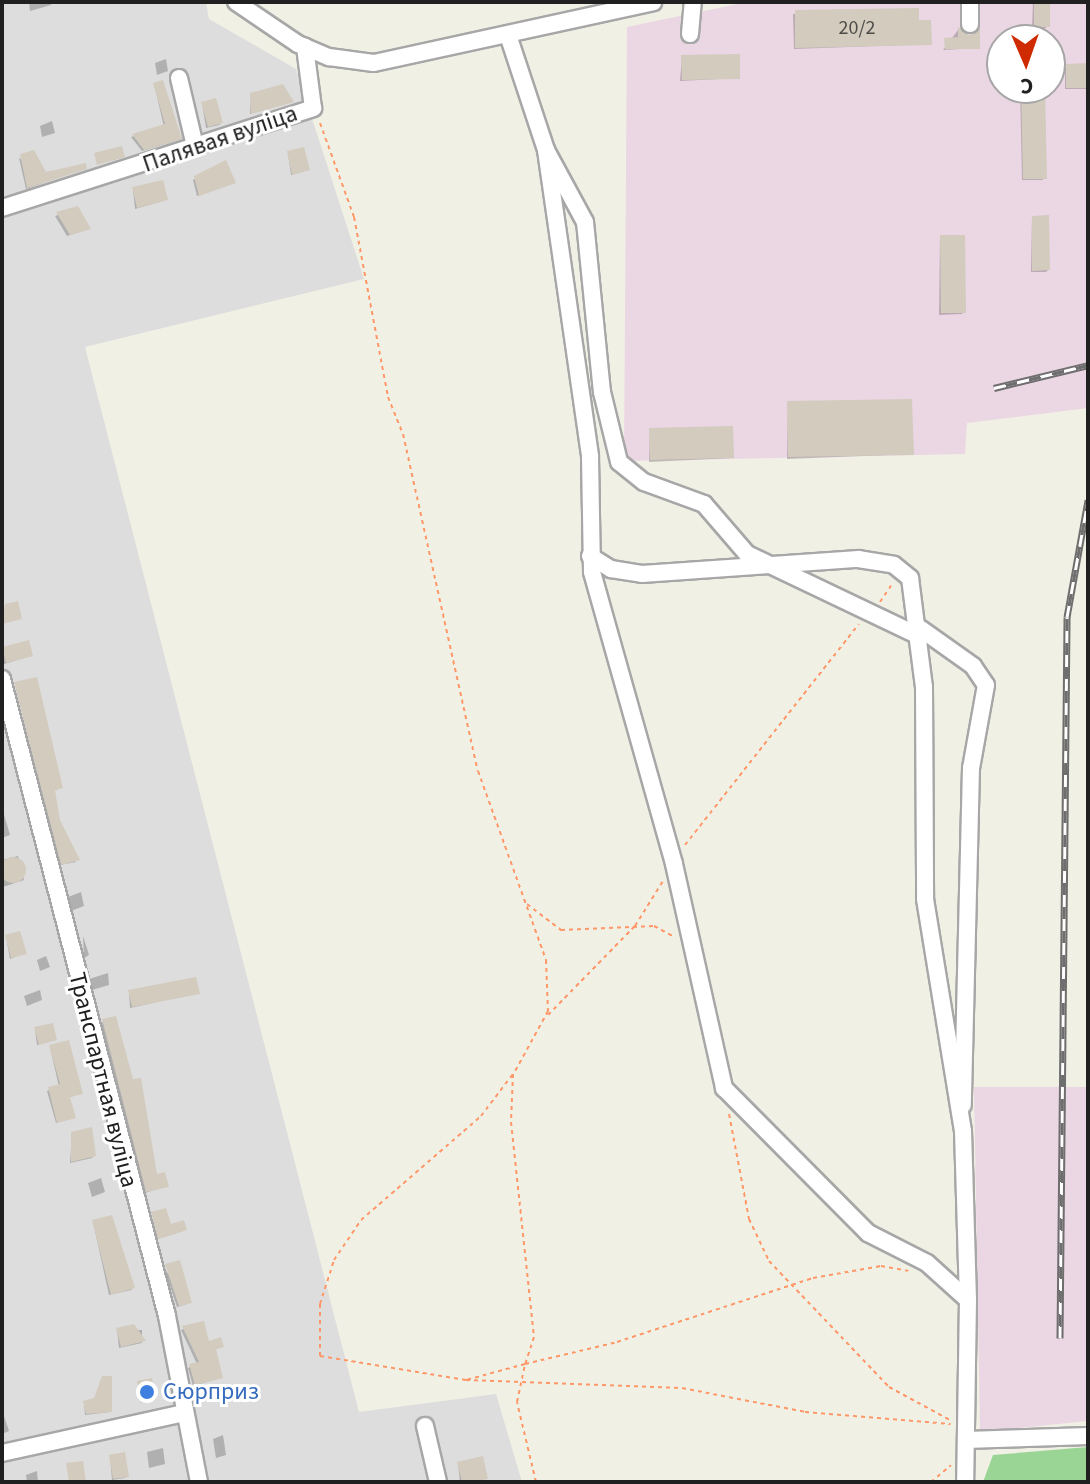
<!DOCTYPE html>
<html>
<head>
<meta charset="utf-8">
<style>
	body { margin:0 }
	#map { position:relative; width:1090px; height:1484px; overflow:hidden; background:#f1f0e5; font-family:"Source Sans 3",sans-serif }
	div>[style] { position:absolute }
	.residential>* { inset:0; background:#dedddd }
	.industrial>* { inset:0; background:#ebd6e3 }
	.forest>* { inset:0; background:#9bd596 }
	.shadow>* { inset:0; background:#0003 }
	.building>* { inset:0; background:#d2cbbe }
	.round { border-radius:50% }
	.path>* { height:2px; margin-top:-1px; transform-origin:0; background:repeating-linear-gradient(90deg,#ff9768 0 4px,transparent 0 8px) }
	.roads { filter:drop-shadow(2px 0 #a7a7a7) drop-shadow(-2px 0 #a7a7a7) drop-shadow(0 2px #a7a7a7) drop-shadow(0 -2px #a7a7a7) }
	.minor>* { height:16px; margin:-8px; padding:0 8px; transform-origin:8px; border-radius:8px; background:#fff }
	.rail>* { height:7px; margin-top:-3.5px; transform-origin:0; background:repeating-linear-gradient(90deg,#fff 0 12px,#6e6e6e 0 24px); box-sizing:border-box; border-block:2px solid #6e6e6e }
	.dots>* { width:22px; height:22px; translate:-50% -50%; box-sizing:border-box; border:4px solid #fff; border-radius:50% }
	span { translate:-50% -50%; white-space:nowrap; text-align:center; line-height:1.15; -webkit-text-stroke:6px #fff; paint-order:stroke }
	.number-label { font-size:20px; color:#4c4b48 }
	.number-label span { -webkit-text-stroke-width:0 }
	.street-label { font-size:24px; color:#202020 }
	.shop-label { font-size:24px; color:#366cbe }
	.left { translate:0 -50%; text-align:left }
	.frame { position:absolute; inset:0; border:4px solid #202020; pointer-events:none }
	.north { position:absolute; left:986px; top:24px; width:80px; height:80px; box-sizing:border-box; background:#fff; border:2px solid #a6a6a6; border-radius:50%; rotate:178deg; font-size:22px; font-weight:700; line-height:32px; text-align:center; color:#202020 }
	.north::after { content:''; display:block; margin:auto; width:28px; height:36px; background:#cf2a00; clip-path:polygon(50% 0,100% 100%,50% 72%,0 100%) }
</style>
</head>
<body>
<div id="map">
	<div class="residential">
		<i style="clip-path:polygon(2px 2px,206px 2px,209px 19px,296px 69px,364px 279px,85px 347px,359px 1412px,496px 1394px,522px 1482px,2px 1482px)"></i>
	</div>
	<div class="industrial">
		<i style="clip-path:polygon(evenodd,747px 2px,1088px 2px,1088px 408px,967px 423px,965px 454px,624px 461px,627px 27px,747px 2px,1002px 40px,1050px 40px,1050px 88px,1002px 88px,1002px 40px)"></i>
		<i style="clip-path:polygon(974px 1087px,1088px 1087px,1088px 1421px,980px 1432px)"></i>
	</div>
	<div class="forest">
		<i style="clip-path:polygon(1088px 1447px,1088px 1482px,983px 1482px,993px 1455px)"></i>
	</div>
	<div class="shadow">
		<i style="clip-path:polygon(29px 2px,51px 2px,51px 5px,30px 11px)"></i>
		<i style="clip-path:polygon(1033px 2px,1048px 2px,1046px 28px,1032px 28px)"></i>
		<i style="clip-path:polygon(793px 14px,917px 22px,930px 44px,794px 49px)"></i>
		<i style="clip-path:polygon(958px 30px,969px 37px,978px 48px,943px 50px)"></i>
		<i style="clip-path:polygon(682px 57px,738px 78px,680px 81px)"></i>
		<i style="clip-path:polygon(166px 59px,168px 71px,157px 75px,155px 63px)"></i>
		<i style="clip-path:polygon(1088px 65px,1088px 89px,1065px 89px,1065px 68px)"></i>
		<i style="clip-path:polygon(154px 84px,178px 140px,142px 151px,131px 137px,164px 127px)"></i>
		<i style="clip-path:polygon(1020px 88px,1043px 88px,1043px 180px,1022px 180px)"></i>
		<i style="clip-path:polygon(251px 95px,292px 102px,250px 114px)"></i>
		<i style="clip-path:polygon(202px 103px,221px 123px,219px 125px,206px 128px)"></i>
		<i style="clip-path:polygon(52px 121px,55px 133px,42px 137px,40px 126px)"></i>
		<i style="clip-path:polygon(288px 153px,308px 170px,291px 175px)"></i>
		<i style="clip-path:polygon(19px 158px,45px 172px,85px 168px,26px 189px)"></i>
		<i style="clip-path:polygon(224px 162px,231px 184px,197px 196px,193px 180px)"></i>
		<i style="clip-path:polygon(133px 189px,166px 200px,135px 209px)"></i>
		<i style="clip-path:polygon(78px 208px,89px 229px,67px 236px,55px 216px)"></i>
		<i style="clip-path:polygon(1032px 218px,1048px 270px,1046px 272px,1031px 272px)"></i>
		<i style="clip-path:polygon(940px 237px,964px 312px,962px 314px,939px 315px)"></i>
		<i style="clip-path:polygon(788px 403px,912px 454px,787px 459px)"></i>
		<i style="clip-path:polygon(650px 430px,732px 458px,649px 462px)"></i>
		<i style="clip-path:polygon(3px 649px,31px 656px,4px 664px)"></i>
		<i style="clip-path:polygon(15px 684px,61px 788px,53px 791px,58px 821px,76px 862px,60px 865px)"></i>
		<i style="clip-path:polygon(3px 811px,10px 835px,2px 838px,2px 811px)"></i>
		<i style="clip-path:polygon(18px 856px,24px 880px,3px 887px,2px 860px)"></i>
		<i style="clip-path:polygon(81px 892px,84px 906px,71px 911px,68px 897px)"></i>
		<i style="clip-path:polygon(83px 936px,89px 955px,84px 958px,83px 937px)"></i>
		<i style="clip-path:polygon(6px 937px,24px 953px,10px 959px)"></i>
		<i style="clip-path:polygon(46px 956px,50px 967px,40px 971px,37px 960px)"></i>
		<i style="clip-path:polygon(108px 973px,109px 985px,92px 990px,89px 979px)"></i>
		<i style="clip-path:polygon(40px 990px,42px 1000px,27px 1006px,24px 996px)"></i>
		<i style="clip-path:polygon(129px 992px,197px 993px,130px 1008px)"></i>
		<i style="clip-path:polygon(115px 1018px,156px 1177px,166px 1186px,145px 1193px,101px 1023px)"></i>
		<i style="clip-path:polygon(35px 1029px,55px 1040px,37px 1045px)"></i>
		<i style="clip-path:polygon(50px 1047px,81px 1093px,68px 1098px,73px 1117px,56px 1123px,47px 1091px,59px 1087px)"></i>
		<i style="clip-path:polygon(72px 1134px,94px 1156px,92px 1158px,70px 1163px)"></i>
		<i style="clip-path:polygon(101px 1178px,105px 1192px,92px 1197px,88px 1183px)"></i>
		<i style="clip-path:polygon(153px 1214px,170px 1226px,183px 1231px,157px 1239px)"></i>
		<i style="clip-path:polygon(93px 1222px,133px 1288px,131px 1290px,109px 1295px)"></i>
		<i style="clip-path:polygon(164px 1268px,189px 1302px,187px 1304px,177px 1307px)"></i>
		<i style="clip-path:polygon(203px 1323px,208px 1343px,221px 1347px,214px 1350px,221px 1378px,193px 1386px,188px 1368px,197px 1364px,181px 1330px)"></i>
		<i style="clip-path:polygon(142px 1330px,142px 1343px,119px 1348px,117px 1330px)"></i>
		<i style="clip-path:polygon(84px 1402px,110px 1412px,85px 1415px)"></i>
		<i style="clip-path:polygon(2px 1410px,9px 1431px,2px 1434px)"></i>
		<i style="clip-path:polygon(223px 1435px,226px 1455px,216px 1458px,213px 1439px)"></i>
		<i style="clip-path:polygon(163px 1448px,165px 1464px,149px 1468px,147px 1452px)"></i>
		<i style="clip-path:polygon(110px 1457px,127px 1476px,125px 1478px,112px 1480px)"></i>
		<i style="clip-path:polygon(458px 1464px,486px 1479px,460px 1482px)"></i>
		<i style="clip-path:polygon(37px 1471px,38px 1482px,27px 1482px,26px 1475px)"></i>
	</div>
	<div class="building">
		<i style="clip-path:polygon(1034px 2px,1050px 2px,1050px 27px,1034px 27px)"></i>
		<i style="clip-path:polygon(919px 8px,919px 20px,931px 20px,932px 45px,795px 48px,795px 10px)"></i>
		<i style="clip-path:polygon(958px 27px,969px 35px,980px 29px,980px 49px,945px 49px,944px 38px,958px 37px)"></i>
		<i style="clip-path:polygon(740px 54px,740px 79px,682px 80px,681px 55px)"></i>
		<i style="clip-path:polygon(1088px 63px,1088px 88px,1066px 88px,1066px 64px)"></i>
		<i style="clip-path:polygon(163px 80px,182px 139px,144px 150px,132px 134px,165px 124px,153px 83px)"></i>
		<i style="clip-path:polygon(283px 84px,294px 102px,251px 114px,250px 93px)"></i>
		<i style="clip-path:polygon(1021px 88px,1045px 88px,1047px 179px,1023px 179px)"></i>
		<i style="clip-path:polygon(216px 98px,223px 123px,208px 127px,201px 102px)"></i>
		<i style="clip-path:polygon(122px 146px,125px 157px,97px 165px,94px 153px)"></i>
		<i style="clip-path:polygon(304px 147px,310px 170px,292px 175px,287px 151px)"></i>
		<i style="clip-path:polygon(34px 150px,46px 172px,86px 163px,87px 169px,27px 188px,20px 154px)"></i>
		<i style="clip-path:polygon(226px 160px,236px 183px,199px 196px,194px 176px)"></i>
		<i style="clip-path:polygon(163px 180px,168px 200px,137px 208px,132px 187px)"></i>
		<i style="clip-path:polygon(78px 206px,91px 229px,70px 235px,56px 212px)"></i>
		<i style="clip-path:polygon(1049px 215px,1050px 270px,1032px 271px,1032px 216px)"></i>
		<i style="clip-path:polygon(940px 235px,965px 235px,966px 313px,941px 313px)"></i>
		<i style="clip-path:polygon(912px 399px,914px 455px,788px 457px,787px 401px)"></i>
		<i style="clip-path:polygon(733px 426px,734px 458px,650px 460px,649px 428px)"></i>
		<i style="clip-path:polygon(18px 601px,22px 619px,2px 624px,5px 604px)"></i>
		<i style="clip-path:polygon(29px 640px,33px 656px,6px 663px,2px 647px)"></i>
		<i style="clip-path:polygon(37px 677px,63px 788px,55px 790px,60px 820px,80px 860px,61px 865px,14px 682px)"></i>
		<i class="round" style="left:0;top:857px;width:26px;height:26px"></i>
		<i style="clip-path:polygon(20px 931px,27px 954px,11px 958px,5px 935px)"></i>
		<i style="clip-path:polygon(196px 977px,200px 994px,132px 1007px,128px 990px)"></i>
		<i style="clip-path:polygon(116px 1016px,133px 1079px,141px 1078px,157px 1174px,165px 1172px,169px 1187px,146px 1192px,102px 1019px)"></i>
		<i style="clip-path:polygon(53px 1023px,57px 1040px,39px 1045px,34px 1027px)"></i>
		<i style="clip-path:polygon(69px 1040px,83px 1094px,70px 1097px,76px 1118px,57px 1123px,48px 1087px,60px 1084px,49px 1045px)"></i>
		<i style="clip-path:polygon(92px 1127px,96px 1156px,71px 1162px,71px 1132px)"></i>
		<i style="clip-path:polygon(166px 1208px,171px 1224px,184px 1220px,187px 1230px,158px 1239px,151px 1212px)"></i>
		<i style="clip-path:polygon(112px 1215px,135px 1288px,111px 1295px,92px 1220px)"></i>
		<i style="clip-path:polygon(180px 1260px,192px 1303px,179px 1306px,165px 1264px)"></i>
		<i style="clip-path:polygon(204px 1321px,209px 1341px,221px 1337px,224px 1347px,216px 1349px,223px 1378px,195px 1385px,189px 1364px,199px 1362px,182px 1326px)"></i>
		<i style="clip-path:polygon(134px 1324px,146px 1341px,121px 1347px,116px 1328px)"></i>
		<i style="clip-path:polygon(102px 1376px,112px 1376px,112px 1412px,86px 1414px,83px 1401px,94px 1398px)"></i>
		<i style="clip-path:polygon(152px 1378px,156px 1400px,141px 1403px,137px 1381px)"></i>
		<i style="clip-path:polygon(125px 1452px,129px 1477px,113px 1479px,109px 1455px)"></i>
		<i style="clip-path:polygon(483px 1456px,488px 1479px,462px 1482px,457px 1462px)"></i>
		<i style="clip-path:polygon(83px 1461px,86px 1482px,69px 1482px,66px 1463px)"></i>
	</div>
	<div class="path">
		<i style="left:320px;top:123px;width:100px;rotate:70.1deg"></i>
		<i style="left:354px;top:217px;width:183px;rotate:79.3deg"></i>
		<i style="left:388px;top:397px;width:40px;rotate:68deg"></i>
		<i style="left:403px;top:434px;width:345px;rotate:77.5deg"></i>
		<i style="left:478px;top:771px;width:201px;rotate:70.2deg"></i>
		<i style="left:546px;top:960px;width:51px;rotate:87.8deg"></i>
		<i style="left:548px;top:1011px;width:71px;rotate:118.7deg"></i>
		<i style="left:880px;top:602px;width:22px;rotate:-56deg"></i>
		<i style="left:685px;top:845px;width:281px;rotate:-51.8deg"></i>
		<i style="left:527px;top:904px;width:43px;rotate:37.4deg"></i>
		<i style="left:561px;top:930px;width:93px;rotate:-2.5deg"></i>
		<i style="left:654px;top:926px;width:24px;rotate:28deg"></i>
		<i style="left:548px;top:1015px;width:124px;rotate:-45.7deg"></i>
		<i style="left:635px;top:926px;width:53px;rotate:-58.1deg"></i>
		<i style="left:729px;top:1114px;width:107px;rotate:79.2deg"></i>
		<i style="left:749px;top:1219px;width:47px;rotate:64.5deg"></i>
		<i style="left:769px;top:1261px;width:174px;rotate:46.4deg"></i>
		<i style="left:889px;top:1387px;width:69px;rotate:28.4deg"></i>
		<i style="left:466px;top:1380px;width:148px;rotate:-170.7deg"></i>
		<i style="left:320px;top:1356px;width:52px;rotate:-90deg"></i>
		<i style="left:320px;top:1304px;width:46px;rotate:-72.3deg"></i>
		<i style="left:334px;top:1260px;width:48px;rotate:-56deg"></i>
		<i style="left:361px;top:1220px;width:159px;rotate:-40.9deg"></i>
		<i style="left:481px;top:1116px;width:53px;rotate:-52.7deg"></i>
		<i style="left:513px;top:1074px;width:48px;rotate:92.4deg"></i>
		<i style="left:511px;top:1122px;width:216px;rotate:83.9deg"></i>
		<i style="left:534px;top:1337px;width:28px;rotate:108deg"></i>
		<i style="left:525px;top:1364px;width:61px;rotate:164.8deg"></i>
		<i style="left:466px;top:1380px;width:216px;rotate:2.1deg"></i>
		<i style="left:682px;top:1388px;width:125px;rotate:11deg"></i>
		<i style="left:805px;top:1412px;width:146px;rotate:4.7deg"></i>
		<i style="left:536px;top:1482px;width:82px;rotate:-103.4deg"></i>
		<i style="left:517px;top:1402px;width:39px;rotate:-78deg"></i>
		<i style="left:525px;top:1364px;width:95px;rotate:-13.4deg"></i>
		<i style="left:617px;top:1342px;width:206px;rotate:-18.1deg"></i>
		<i style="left:813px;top:1278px;width:69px;rotate:-10deg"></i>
		<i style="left:881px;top:1266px;width:28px;rotate:10deg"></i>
		<i style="left:931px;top:1482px;width:26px;rotate:-40deg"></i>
	</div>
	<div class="roads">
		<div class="minor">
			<i style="left:236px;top:2px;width:75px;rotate:34.1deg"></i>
			<i style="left:298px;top:44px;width:34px;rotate:23deg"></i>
			<i style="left:329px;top:57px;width:45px;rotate:7.6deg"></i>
			<i style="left:374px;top:63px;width:286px;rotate:-12.3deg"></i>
			<i style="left:970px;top:2px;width:22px;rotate:90deg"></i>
			<i style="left:690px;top:34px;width:32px;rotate:-85deg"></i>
			<i style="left:509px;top:38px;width:118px;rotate:71.7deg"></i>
			<i style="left:546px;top:150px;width:82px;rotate:61.6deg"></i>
			<i style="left:585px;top:222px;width:171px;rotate:84.3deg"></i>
			<i style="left:602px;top:392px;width:72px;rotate:76.3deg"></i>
			<i style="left:619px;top:462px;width:32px;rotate:39deg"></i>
			<i style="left:644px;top:482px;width:64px;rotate:20.1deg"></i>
			<i style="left:704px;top:504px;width:66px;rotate:49.3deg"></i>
			<i style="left:747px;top:554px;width:193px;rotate:25.5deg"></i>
			<i style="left:179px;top:78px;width:70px;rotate:76.8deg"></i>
			<i style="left:546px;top:150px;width:310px;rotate:81.8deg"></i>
			<i style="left:590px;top:457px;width:115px;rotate:89deg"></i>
			<i style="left:592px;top:572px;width:303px;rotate:74.3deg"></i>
			<i style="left:674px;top:864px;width:230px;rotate:77.4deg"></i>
			<i style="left:724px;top:1088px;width:204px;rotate:45.2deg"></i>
			<i style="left:868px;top:1233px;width:66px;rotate:27deg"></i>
			<i style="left:927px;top:1263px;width:55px;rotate:42.1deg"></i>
			<i style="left:968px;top:1300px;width:182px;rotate:90.9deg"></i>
			<i style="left:2px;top:208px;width:327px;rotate:-17.8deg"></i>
			<i style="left:313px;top:108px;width:62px;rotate:-97.5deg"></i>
			<i style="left:590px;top:556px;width:25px;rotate:32deg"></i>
			<i style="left:611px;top:569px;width:31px;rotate:9deg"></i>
			<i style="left:642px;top:574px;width:217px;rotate:-4deg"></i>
			<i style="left:858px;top:559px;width:36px;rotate:9deg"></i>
			<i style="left:894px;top:565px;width:21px;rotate:39deg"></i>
			<i style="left:910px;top:578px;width:110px;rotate:82.7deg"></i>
			<i style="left:924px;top:687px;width:212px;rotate:89.7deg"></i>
			<i style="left:925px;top:899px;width:235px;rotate:80.7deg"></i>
			<i style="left:963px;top:1131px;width:169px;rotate:88.3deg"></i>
			<i style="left:921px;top:629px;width:64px;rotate:35.4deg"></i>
			<i style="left:973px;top:666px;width:23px;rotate:56deg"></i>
			<i style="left:986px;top:685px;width:84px;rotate:100.2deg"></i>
			<i style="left:971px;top:768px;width:337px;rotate:91.4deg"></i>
			<i style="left:2px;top:679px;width:658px;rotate:75.48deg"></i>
			<i style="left:167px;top:1316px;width:169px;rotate:79.1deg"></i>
			<i style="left:425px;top:1426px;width:57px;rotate:76.9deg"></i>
			<i style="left:966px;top:1440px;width:122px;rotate:-1.9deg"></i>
			<i style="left:2px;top:1453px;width:186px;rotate:-12.4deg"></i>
		</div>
	</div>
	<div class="rail">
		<i style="left:994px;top:388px;width:97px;rotate:-13.7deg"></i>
		<i style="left:1060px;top:1338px;width:721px;rotate:-89.44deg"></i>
		<i style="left:1067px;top:617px;width:119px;rotate:-79.8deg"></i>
	</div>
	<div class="dots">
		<i style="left:147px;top:1392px;background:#3f7fe0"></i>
	</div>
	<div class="number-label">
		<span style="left:857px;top:28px">20/2</span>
	</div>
	<div class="street-label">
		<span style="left:220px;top:139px;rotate:-19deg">Палявая вуліца</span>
		<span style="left:103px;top:1080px;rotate:76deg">Транспартная вуліца</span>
	</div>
	<div class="shop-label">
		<span class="left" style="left:163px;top:1392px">Сюрприз</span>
	</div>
	<div class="frame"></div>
	<div class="north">С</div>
</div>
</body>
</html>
